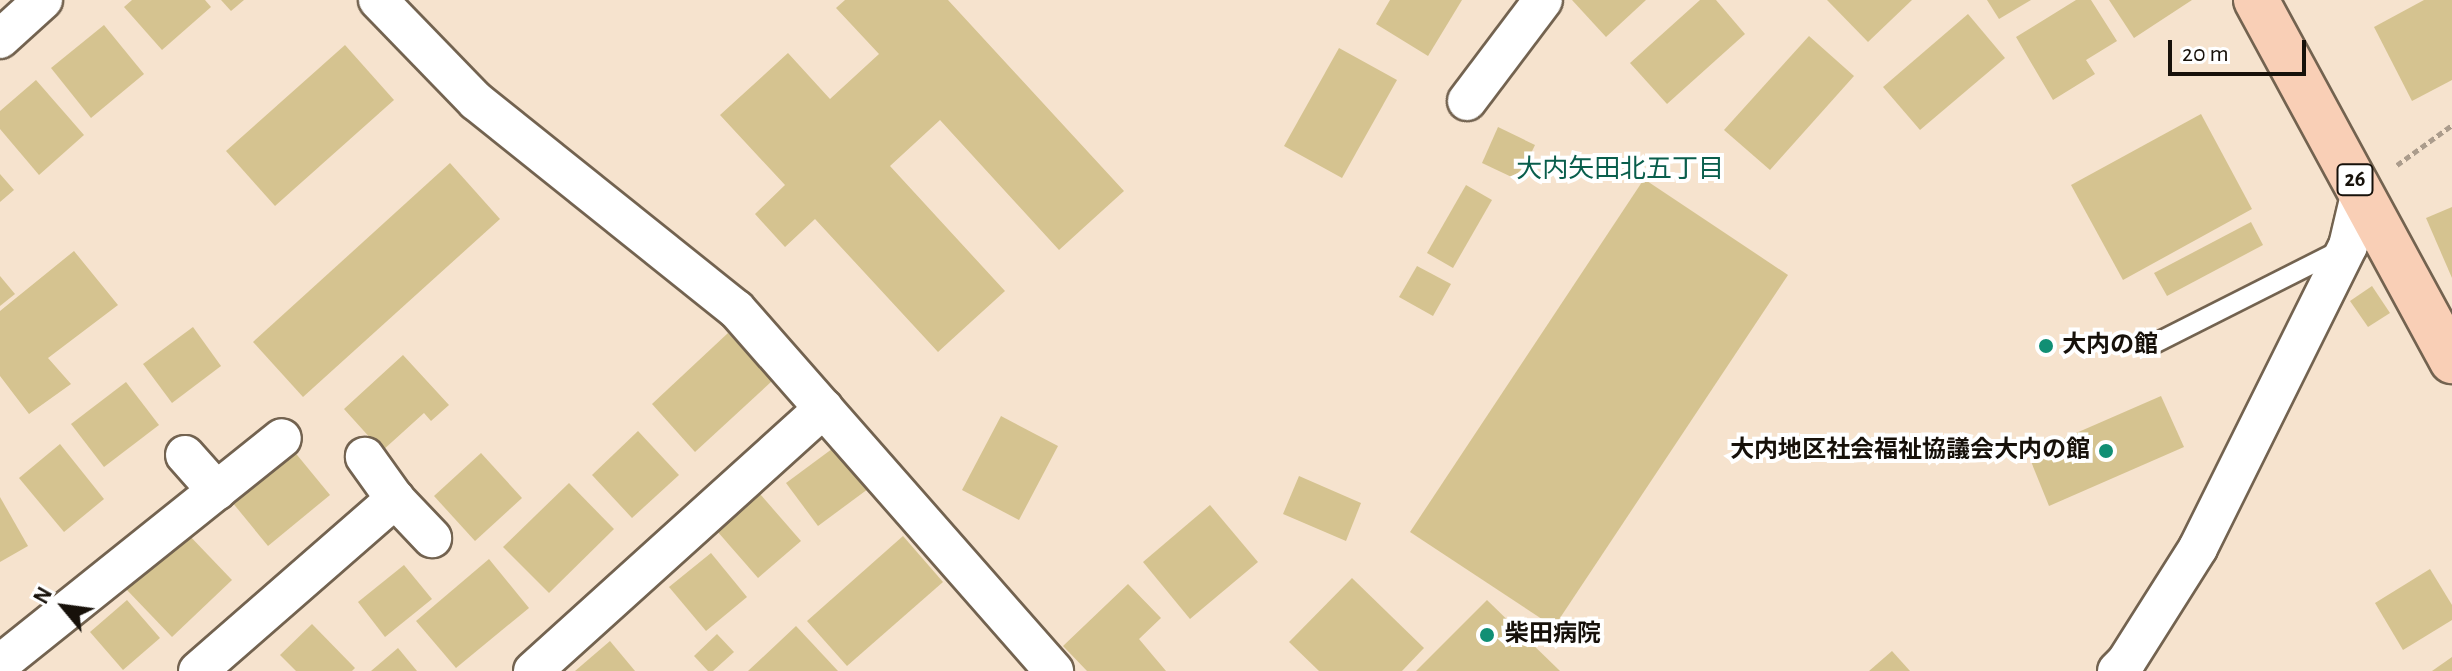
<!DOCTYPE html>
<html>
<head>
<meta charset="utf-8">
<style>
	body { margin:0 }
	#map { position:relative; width:2452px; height:671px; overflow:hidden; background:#f6e3ce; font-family:"Alegreya Sans","Noto Sans JP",sans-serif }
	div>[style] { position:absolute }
	.building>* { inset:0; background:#d5c390 }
	.path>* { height:5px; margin-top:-2.5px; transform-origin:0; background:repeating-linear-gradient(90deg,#ab9c8c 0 6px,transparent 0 10px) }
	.roads { filter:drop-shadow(2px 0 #736350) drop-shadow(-2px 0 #736350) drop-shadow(0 2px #736350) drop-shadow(0 -2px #736350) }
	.lane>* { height:18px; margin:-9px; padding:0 9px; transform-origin:9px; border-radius:9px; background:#fff }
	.street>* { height:38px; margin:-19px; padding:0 19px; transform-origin:19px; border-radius:19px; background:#fff }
	.primary>* { height:44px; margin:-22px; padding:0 22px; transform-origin:22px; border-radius:22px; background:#f9cfb6 }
	.dots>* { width:22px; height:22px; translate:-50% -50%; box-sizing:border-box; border:4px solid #fff; border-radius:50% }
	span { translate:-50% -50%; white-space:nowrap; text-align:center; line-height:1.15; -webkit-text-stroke:8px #fff; paint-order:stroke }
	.shield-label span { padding:2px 6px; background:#fff; border:2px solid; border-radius:6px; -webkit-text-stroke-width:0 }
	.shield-label { font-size:22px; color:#17110a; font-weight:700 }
	.poi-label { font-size:24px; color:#17110a; font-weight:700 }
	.left { translate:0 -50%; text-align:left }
	.right { translate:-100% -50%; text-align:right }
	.neighbourhood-label { font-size:26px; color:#095e4c }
	.north { position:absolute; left:24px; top:567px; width:80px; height:80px; -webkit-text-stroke:6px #fff; paint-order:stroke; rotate:299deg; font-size:22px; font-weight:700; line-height:32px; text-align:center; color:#17110a }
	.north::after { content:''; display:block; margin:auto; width:28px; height:36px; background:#17110a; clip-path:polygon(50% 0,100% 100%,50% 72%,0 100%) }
	.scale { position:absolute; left:2168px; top:40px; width:138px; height:36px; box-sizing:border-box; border:4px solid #17110a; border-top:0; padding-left:10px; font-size:24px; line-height:28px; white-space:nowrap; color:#17110a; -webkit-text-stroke:6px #fff; paint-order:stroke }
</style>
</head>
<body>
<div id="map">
	<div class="building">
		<i style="clip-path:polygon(132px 0,205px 0,211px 7px,162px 50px,124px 7px)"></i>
		<i style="clip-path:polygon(221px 0,244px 0,231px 11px)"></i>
		<i style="clip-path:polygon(845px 0,948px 0,1124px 191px,1059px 250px,940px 120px,890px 166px,1005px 291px,938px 352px,815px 219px,785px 247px,755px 214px,785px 185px,720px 115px,788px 53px,830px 99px,879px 54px,836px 8px)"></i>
		<i style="clip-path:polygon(1390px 0,1462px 0,1428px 56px,1376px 24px)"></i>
		<i style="clip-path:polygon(1572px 0,1646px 0,1606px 37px)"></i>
		<i style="clip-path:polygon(1700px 0,1716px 0,1745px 34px,1667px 104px,1630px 63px)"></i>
		<i style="clip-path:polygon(1827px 0,1912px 0,1868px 42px)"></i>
		<i style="clip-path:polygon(1987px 0,2031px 0,1999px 19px)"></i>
		<i style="clip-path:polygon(2076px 0,2091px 0,2117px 41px,2086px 60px,2095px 74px,2053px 100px,2016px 37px)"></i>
		<i style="clip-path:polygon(2109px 0,2192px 0,2134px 38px)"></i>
		<i style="clip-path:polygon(2424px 0,2452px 0,2452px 80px,2412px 101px,2374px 27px)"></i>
		<i style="clip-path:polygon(1968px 14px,2005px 58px,1920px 130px,1883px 87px)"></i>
		<i style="clip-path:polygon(104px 25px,144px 74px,91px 118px,51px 68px)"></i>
		<i style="clip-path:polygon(1809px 36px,1854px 76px,1770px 170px,1724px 130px)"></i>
		<i style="clip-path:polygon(345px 45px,394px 100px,275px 206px,226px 151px)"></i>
		<i style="clip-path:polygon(1339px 48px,1397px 80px,1342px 178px,1284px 146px)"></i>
		<i style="clip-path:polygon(36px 80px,84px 135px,39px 175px,0 129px,0 111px)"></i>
		<i style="clip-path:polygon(2201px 114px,2252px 209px,2123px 280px,2071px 185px)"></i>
		<i style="clip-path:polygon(1498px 127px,1535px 145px,1518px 180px,1482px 163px)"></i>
		<i style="clip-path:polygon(450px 163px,500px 219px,303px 397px,253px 342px)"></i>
		<i style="clip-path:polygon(0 174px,14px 190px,0 202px)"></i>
		<i style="clip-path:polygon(1644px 179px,1788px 275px,1554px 627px,1410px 532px)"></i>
		<i style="clip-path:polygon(1466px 185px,1492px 200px,1453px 268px,1427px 253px)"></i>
		<i style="clip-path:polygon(2452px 207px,2452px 278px,2426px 218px)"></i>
		<i style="clip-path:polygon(2251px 222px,2263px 245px,2167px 296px,2154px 273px)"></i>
		<i style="clip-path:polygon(74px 251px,118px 305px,48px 358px,71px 384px,29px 414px,0 376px,0 311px)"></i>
		<i style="clip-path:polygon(1417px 266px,1451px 284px,1433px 316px,1399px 297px)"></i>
		<i style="clip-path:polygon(0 276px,15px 294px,0 306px)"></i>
		<i style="clip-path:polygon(2372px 286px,2390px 313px,2368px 327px,2350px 301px)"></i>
		<i style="clip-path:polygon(193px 327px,221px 366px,172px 403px,143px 364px)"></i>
		<i style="clip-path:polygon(728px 333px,772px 381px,695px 452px,652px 404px)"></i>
		<i style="clip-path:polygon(403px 355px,449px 405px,431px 421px,424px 413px,382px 451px,344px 409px)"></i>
		<i style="clip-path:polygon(126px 382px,159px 425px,104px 467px,71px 424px)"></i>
		<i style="clip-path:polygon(2161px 396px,2184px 447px,2049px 506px,2028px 454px)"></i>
		<i style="clip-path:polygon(1001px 416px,1058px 446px,1019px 520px,962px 490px)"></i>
		<i style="clip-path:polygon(638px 431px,679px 475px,632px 518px,592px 475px)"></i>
		<i style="clip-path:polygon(60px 444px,104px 499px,64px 532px,19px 478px)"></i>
		<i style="clip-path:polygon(836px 446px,868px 489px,818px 526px,786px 483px)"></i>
		<i style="clip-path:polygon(293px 450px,330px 495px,268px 546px,232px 502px)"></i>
		<i style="clip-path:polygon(481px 453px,522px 498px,475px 541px,434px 496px)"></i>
		<i style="clip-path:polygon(1299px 476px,1361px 503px,1346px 541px,1283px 514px)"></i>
		<i style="clip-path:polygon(569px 483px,614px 529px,549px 593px,503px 547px)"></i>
		<i style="clip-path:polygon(760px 494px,801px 541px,758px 578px,717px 531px)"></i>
		<i style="clip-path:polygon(0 497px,28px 546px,0 562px)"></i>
		<i style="clip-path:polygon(1210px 505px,1258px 562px,1190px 619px,1143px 562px)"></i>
		<i style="clip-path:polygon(186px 532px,232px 580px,172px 637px,126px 589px)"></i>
		<i style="clip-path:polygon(903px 536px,943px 582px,847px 666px,807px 621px)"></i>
		<i style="clip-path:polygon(711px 553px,747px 597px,706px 631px,669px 587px)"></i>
		<i style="clip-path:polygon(489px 559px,529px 608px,456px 668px,416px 621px)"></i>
		<i style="clip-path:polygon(404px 565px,432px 599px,385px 637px,358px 602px)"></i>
		<i style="clip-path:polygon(2430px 569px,2452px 605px,2452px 620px,2403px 650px,2375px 603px)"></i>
		<i style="clip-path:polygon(1352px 578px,1424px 648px,1402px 671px,1319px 671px,1289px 642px)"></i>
		<i style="clip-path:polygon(1128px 584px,1161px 618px,1139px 639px,1166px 671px,1087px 671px,1063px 646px)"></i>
		<i style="clip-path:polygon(127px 600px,160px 638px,123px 670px,90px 632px)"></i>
		<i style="clip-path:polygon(1487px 600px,1560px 671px,1416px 671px)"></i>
		<i style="clip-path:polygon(312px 624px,355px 668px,352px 671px,296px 671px,280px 655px)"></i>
		<i style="clip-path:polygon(796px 626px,838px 671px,748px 671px)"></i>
		<i style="clip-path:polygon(717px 634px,734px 652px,713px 671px,708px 671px,694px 656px)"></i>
		<i style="clip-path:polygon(610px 641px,635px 671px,575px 671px)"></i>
		<i style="clip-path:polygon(398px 648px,417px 671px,371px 671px)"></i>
		<i style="clip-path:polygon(1892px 651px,1910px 671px,1869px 671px)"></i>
		<i style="clip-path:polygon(2452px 657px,2452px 671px,2432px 671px)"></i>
	</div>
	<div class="path">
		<i style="left:2397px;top:165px;width:68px;rotate:-36deg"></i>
	</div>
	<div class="roads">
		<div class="lane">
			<i style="left:2154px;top:344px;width:211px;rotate:-26.8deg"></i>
		</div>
		<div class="street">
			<i style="left:378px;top:0;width:141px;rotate:45.9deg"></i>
			<i style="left:476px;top:101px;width:333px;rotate:38.7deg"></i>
			<i style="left:736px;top:309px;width:482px;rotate:48.7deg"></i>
			<i style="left:0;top:39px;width:58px;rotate:-42.2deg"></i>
			<i style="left:1467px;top:101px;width:126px;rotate:-53deg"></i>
			<i style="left:185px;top:455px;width:48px;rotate:48.4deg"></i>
			<i style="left:395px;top:499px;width:54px;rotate:46.5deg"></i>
			<i style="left:0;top:664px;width:361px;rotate:-38.7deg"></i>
			<i style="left:198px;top:671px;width:262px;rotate:-41.1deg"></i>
			<i style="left:395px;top:499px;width:52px;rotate:-125.5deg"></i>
			<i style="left:533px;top:671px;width:392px;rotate:-42.1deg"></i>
			<i style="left:2117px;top:671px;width:13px;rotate:-45deg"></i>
			<i style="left:2126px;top:662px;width:135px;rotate:-57.7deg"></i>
			<i style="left:2198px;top:548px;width:337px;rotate:-63.6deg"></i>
			<i style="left:2348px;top:246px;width:57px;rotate:-76.7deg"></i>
		</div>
		<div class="primary">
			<i style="left:2256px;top:0;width:411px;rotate:61.5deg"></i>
		</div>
	</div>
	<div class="dots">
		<i style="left:2046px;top:346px;background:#118f74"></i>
		<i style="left:2106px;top:451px;background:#118f74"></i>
		<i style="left:1487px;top:635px;background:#118f74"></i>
	</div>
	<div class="shield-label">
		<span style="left:2355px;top:180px">26</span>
	</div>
	<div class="poi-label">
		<span class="left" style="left:2062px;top:346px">大内の館</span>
		<span class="right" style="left:2090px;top:451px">大内地区社会福祉協議会大内の館</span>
		<span class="left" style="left:1505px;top:635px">柴田病院</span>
	</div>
	<div class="neighbourhood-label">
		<span style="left:1620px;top:170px">大内矢田北五丁目</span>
	</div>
	<div class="north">N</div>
	<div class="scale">20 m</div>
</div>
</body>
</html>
